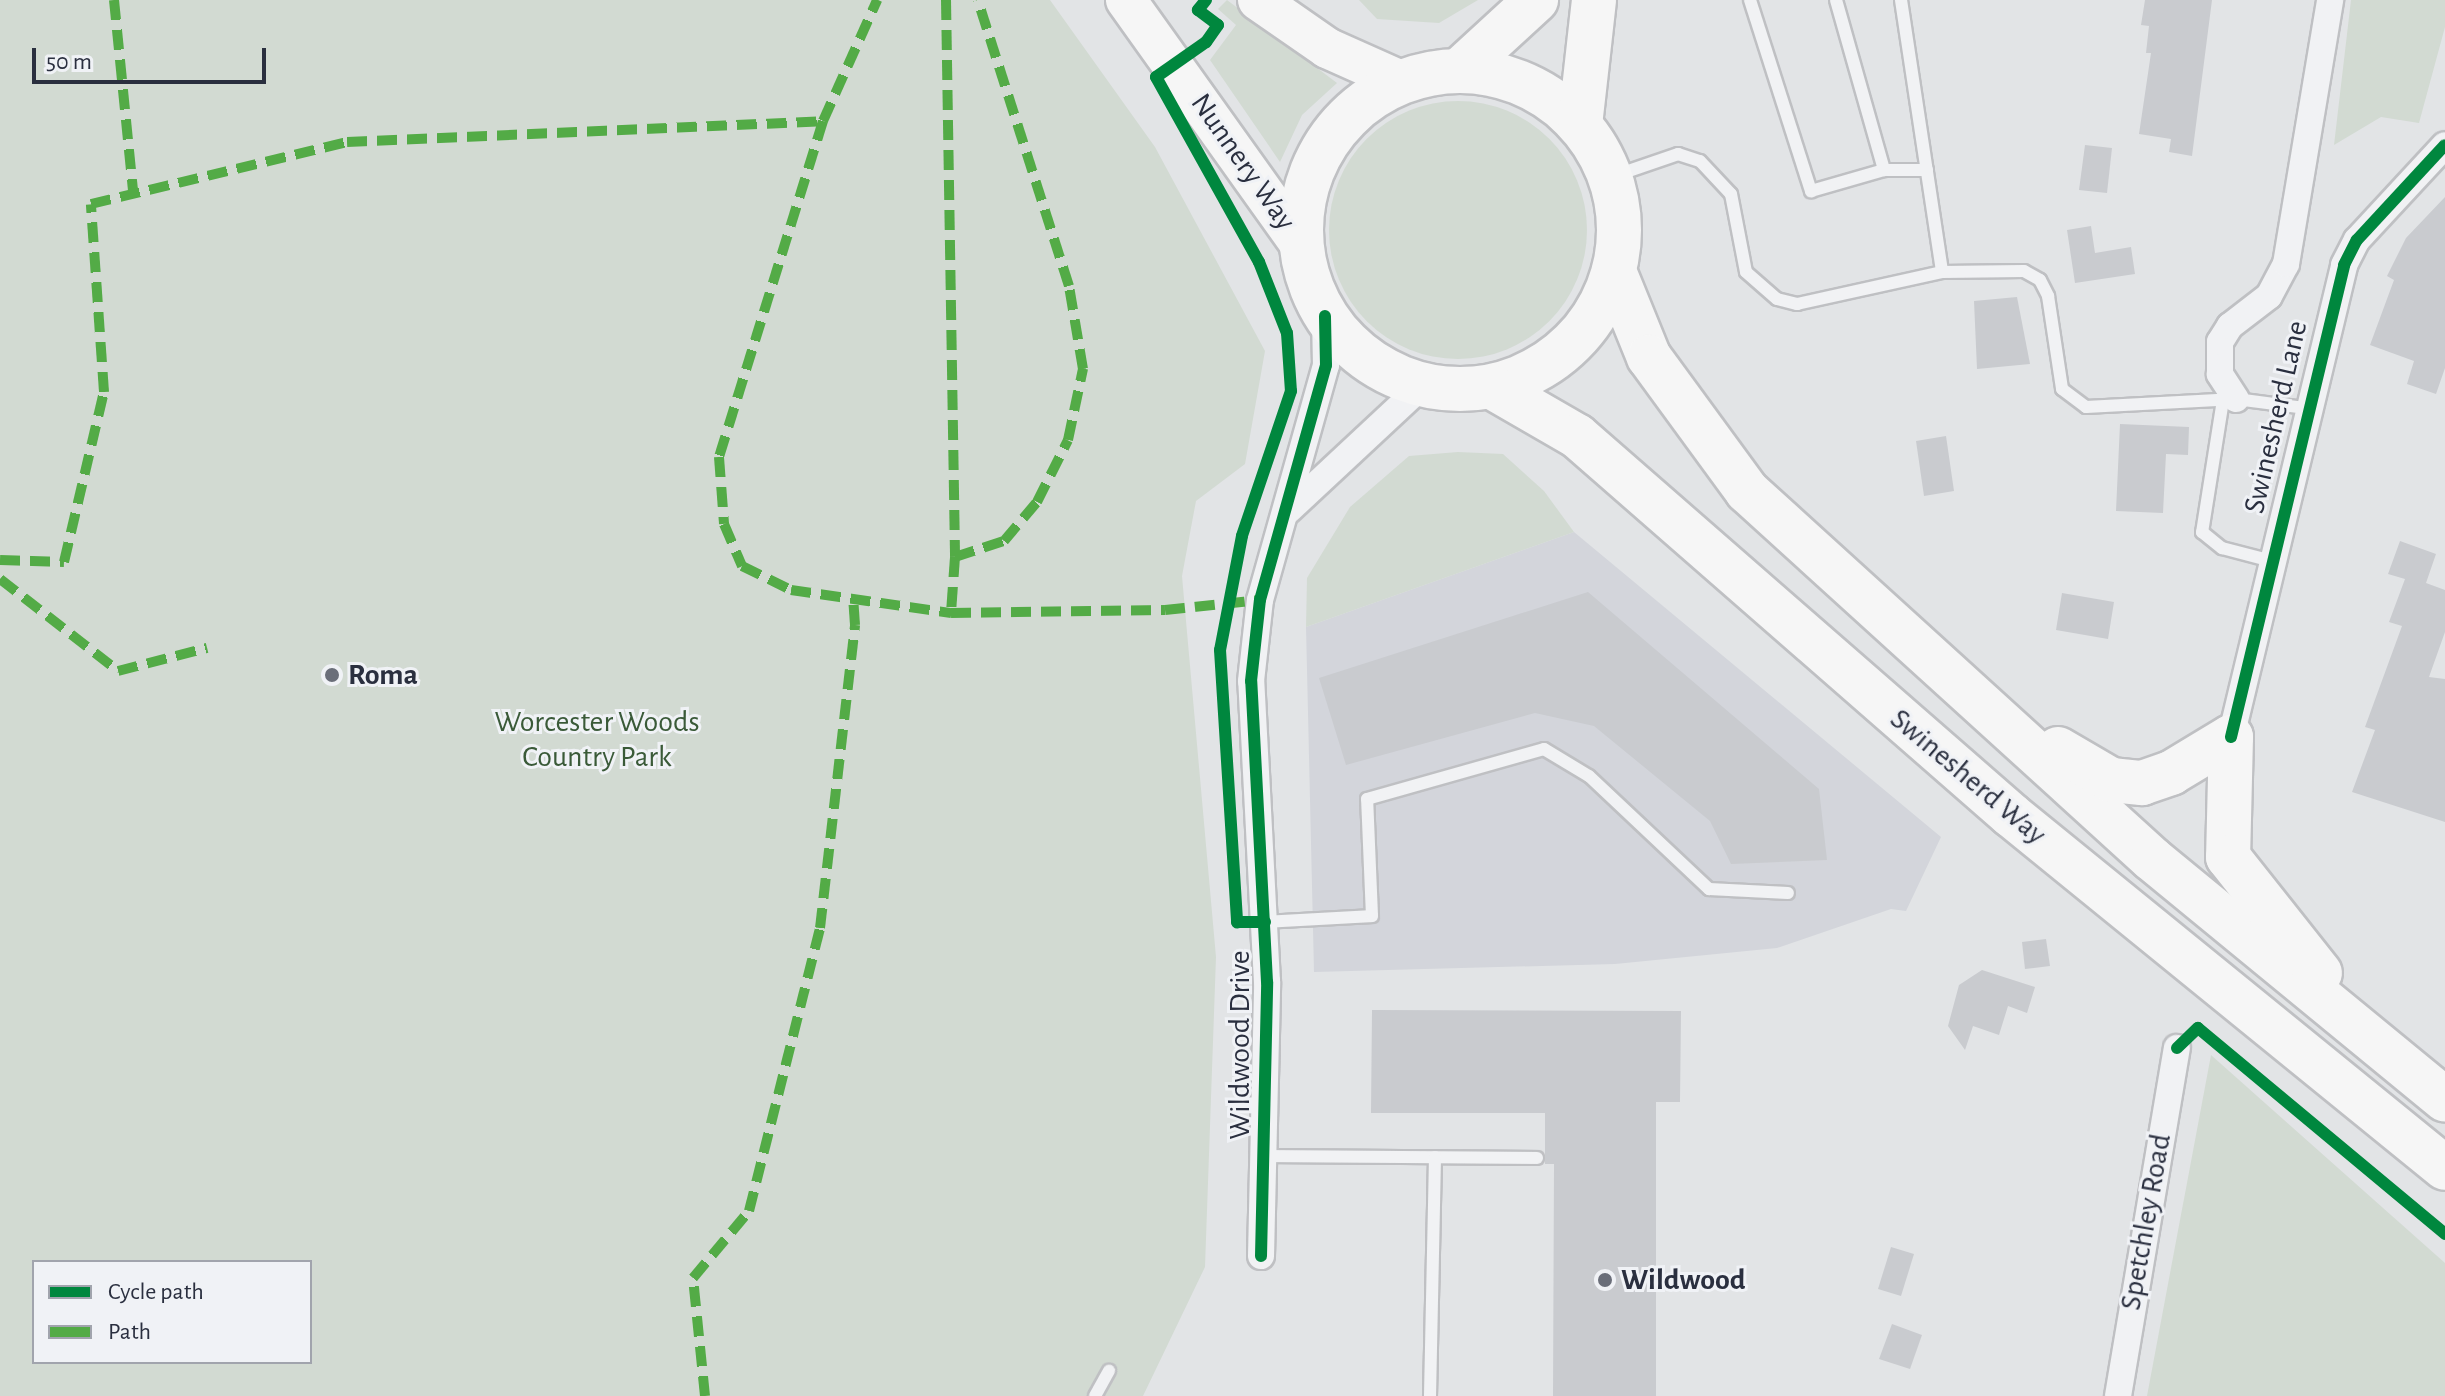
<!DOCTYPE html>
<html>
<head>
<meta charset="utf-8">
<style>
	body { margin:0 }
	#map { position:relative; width:2445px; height:1396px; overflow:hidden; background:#e2e4e6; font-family:"Alegreya Sans",sans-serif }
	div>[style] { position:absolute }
	.built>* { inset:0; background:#d3d5db }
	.green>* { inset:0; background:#d2dad2 }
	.round { border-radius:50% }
	.building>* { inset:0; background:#c9cbcf }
	.roads { filter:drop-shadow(2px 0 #bfc0c3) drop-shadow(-2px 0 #bfc0c3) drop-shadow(0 2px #bfc0c3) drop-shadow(0 -2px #bfc0c3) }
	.lane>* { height:12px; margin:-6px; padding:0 6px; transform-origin:6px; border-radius:6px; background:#f1f2f4 }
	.street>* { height:26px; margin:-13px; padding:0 13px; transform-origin:13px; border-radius:13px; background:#f1f2f4 }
	.primary>* { height:40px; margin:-20px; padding:0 20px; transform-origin:20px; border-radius:20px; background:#f6f6f6 }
	.highway>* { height:44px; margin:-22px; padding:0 22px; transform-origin:22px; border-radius:22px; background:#f6f6f6 }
	.highway>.ring { margin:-22px; padding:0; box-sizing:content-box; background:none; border:44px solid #f6f6f6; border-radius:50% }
	.quiet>* { height:10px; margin-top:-5px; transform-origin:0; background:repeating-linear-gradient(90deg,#53ab46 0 20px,transparent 0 30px) }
	.cycleway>* { height:12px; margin:-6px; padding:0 6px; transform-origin:6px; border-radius:6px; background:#00873e }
	.dots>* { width:22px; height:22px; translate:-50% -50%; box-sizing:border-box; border:4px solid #f0f2f6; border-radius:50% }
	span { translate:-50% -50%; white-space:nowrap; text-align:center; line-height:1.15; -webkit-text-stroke:6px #f0f2f6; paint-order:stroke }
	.street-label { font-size:30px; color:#2a2f3f }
	.poi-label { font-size:30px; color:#2a2f3f; font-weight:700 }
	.left { translate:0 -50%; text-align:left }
	.park-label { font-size:30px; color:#3a5a38 }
	.legend { position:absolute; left:32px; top:1260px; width:280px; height:104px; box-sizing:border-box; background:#f0f2f6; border:2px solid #a1a4ad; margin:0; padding:10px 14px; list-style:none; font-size:24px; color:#2a2f3f }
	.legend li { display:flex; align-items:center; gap:16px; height:40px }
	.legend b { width:40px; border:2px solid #a1a4ad }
	.scale { position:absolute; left:32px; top:48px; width:234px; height:36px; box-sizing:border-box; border:4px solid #2a2f3f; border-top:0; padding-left:10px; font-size:24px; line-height:28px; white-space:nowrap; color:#2a2f3f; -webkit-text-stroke:6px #f0f2f6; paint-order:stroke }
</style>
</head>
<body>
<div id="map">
	<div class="built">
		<i style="clip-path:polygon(1574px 532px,1941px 837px,1906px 911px,1891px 909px,1777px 948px,1615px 964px,1314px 972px,1306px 627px)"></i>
	</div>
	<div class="green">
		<i style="clip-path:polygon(evenodd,0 0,1050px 0,1155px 147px,1265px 351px,1245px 464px,1196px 501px,1182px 576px,1216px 957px,1205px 1267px,1143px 1396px,0 1396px,0 0,34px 1262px,310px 1262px,310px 1362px,34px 1362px,34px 1262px)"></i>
		<i style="clip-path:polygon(1227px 0,1337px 83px,1302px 115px,1280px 162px,1210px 60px,1236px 25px,1218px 9px)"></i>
		<i style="clip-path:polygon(1359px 0,1478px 0,1439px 23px,1377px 19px)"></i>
		<i style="clip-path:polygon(2351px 0,2445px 0,2445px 27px,2419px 123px,2381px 117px,2334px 145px)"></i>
		<i class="round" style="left:1329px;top:101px;width:258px;height:258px"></i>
		<i style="clip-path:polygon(1458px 452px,1503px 454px,1544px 491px,1574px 532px,1306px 627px,1307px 578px,1350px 507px,1409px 456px)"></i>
		<i style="clip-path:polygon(2211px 1055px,2445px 1263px,2445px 1396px,2147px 1396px)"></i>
	</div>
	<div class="building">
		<i style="clip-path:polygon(2145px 0,2212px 0,2192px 156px,2169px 152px,2171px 139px,2139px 134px,2151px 53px,2146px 53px,2149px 26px,2141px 25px)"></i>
		<i style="clip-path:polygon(2085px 145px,2112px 148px,2107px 193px,2079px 190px)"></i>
		<i style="clip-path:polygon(2445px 197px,2445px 368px,2436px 394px,2407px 384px,2414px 361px,2370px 345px,2394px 280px,2387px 276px,2406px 238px)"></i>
		<i style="clip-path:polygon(2091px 226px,2095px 253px,2131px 247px,2135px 274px,2075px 283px,2067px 230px)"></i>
		<i style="clip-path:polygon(2017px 297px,2030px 364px,1977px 369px,1974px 301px)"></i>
		<i style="clip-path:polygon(2120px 424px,2189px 427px,2188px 455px,2166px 454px,2163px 513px,2116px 511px)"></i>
		<i style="clip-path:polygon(1946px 436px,1954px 491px,1924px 496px,1916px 441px)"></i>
		<i style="clip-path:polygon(2400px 541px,2436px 554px,2426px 583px,2445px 590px,2445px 632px,2429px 677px,2445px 679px,2445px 822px,2352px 792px,2375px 730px,2365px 727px,2402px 626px,2389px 622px,2405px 579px,2388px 574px)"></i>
		<i style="clip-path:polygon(1588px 592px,1819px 789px,1827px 860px,1731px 864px,1710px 821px,1594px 726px,1535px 713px,1346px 765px,1319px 678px)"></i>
		<i style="clip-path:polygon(2062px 593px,2114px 602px,2108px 639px,2056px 630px)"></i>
		<i style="clip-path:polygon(2046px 939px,2050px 966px,2025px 969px,2022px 942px)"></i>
		<i style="clip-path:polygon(1982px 970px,2035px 987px,2027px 1013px,2008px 1006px,1999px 1035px,1973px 1026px,1965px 1050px,1948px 1026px,1959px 985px)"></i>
		<i style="clip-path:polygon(1372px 1010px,1681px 1011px,1680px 1102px,1656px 1102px,1656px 1396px,1553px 1396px,1554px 1164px,1545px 1164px,1545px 1113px,1371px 1113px)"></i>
		<i style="clip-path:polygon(1891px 1247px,1914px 1254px,1901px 1296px,1878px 1289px)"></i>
		<i style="clip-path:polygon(1892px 1324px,1922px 1335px,1910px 1369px,1879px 1359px)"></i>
	</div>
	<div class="roads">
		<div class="lane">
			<i style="left:1750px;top:0;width:201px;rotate:72.3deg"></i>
			<i style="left:1811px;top:191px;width:76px;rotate:-16deg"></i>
			<i style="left:1884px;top:170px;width:43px"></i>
			<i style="left:1836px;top:0;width:177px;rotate:74.2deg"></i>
			<i style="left:1901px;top:0;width:275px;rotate:81.4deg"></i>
			<i style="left:1611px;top:177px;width:71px;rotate:-18.9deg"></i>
			<i style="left:1678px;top:154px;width:23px;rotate:18deg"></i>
			<i style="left:1700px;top:161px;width:45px;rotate:46.8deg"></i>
			<i style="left:1731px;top:194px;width:79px;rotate:79.1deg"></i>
			<i style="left:1746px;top:272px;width:41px;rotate:41.1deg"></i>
			<i style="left:1777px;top:299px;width:21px;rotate:14deg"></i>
			<i style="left:1797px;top:304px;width:148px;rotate:-12.4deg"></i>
			<i style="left:1942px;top:272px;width:82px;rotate:-0.7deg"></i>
			<i style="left:2024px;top:271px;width:18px;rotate:29deg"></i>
			<i style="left:2040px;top:280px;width:18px;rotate:63deg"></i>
			<i style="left:2048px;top:296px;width:94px;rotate:81.4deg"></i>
			<i style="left:2062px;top:389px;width:30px;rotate:37deg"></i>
			<i style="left:2086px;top:407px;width:150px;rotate:-3.1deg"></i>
			<i style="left:2236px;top:399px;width:63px;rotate:7.4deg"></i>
			<i style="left:2223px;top:400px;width:134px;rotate:99deg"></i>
			<i style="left:2202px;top:532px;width:26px;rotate:39deg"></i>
			<i style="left:2222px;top:548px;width:48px;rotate:14.6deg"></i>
			<i style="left:1265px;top:922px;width:107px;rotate:-3.2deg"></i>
			<i style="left:1372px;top:916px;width:117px;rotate:-92.4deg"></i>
			<i style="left:1367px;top:799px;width:184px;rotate:-15.8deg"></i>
			<i style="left:1544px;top:749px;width:52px;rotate:31deg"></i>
			<i style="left:1589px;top:776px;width:165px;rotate:43.3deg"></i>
			<i style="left:1709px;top:889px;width:79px;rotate:2.9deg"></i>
			<i style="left:1267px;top:1156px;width:270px;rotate:0.4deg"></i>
			<i style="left:1095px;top:1396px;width:29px;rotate:-61deg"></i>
			<i style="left:1430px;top:1396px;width:239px;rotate:-88.8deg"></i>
		</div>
		<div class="street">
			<i style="left:2236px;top:399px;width:30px;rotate:-123deg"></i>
			<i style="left:2220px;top:374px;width:32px;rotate:-90deg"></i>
			<i style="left:2220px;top:342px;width:19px;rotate:-58deg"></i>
			<i style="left:2230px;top:326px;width:49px;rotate:-37.6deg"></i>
			<i style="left:2269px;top:296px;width:36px;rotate:-62deg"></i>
			<i style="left:2286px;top:264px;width:268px;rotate:-80.5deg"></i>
			<i style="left:1289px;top:510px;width:183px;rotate:-43deg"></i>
			<i style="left:2231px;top:737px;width:485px;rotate:-76.5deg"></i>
			<i style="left:2344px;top:265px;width:28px;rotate:-63deg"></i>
			<i style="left:2357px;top:240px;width:129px;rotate:-47.2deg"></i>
			<i style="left:1261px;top:1256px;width:274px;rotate:-88.7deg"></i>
			<i style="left:1267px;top:982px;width:301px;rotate:-93deg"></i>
			<i style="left:1251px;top:681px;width:81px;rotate:-83.7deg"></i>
			<i style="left:1260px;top:600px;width:244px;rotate:-74.3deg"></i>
			<i style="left:1326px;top:365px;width:49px;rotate:-91.2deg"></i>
			<i style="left:2118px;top:1396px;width:353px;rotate:-80.4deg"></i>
		</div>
		<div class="primary">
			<i style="left:1126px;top:0;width:303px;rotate:54.5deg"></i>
			<i style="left:1258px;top:0;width:84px;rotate:34.8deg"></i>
			<i style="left:1327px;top:48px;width:81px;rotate:24deg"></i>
		</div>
		<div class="highway">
			<i style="left:1461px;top:69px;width:102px;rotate:-42.6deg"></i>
			<i class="ring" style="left:1301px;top:71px;width:274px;height:274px"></i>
			<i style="left:1580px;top:125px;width:126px;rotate:-83.6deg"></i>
			<i style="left:1614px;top:271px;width:93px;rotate:67.9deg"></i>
			<i style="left:1649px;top:357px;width:166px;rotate:53.8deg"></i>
			<i style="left:1747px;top:491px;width:547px;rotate:42.26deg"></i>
			<i style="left:2152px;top:859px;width:379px;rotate:39.4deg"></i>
			<i style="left:1492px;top:387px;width:98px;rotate:30deg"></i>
			<i style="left:1577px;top:436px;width:576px;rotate:41.13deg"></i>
			<i style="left:2011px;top:815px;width:559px;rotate:39.12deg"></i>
			<i style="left:2231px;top:737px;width:120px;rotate:91.4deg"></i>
			<i style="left:2228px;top:857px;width:148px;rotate:51.6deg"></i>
			<i style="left:2058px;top:749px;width:61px;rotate:30.3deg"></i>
			<i style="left:2111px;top:780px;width:31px;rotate:6deg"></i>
			<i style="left:2142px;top:783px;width:31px;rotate:-19deg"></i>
			<i style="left:2171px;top:773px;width:70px;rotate:-31deg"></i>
		</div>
	</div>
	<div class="quiet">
		<i style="left:114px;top:0;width:193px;rotate:84.3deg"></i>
		<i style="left:946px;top:0;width:557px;rotate:89.07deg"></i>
		<i style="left:955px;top:557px;width:56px;rotate:94.1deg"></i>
		<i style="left:823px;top:121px;width:352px;rotate:107.2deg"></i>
		<i style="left:719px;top:457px;width:67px;rotate:85.7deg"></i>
		<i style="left:724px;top:524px;width:46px;rotate:66.8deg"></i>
		<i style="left:742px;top:566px;width:55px;rotate:26.1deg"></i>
		<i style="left:791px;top:590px;width:162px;rotate:8.2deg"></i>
		<i style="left:951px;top:613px;width:214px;rotate:-0.8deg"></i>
		<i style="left:1165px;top:610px;width:96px;rotate:-6deg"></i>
		<i style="left:955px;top:557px;width:52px;rotate:-18.1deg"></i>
		<i style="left:1004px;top:541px;width:51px;rotate:-49.8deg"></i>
		<i style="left:1037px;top:502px;width:69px;rotate:-63.4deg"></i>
		<i style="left:1068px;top:440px;width:73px;rotate:-78.1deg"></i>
		<i style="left:1083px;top:369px;width:84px;rotate:-99.6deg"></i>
		<i style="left:1069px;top:286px;width:300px;rotate:-107.7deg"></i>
		<i style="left:0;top:560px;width:64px;rotate:1.8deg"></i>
		<i style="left:64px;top:562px;width:175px;rotate:-76.8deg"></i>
		<i style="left:104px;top:392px;width:188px;rotate:-94deg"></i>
		<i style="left:91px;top:204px;width:263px;rotate:-13.6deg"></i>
		<i style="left:347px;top:142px;width:476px;rotate:-2.5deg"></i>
		<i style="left:823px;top:121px;width:133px;rotate:-65.9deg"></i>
		<i style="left:0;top:579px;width:150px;rotate:37.9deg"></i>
		<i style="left:118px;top:671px;width:92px;rotate:-14.5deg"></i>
		<i style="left:705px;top:1396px;width:119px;rotate:-95.8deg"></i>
		<i style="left:693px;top:1278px;width:87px;rotate:-50.1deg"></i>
		<i style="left:749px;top:1211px;width:292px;rotate:-75.9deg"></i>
		<i style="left:820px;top:928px;width:305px;rotate:-83.4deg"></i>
		<i style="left:855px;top:625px;width:29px;rotate:-94deg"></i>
	</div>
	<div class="cycleway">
		<i style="left:1206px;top:0;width:13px;rotate:129deg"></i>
		<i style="left:1198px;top:10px;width:25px;rotate:37deg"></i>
		<i style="left:1218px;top:25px;width:21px;rotate:125deg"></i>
		<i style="left:1206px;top:42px;width:61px;rotate:145deg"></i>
		<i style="left:1156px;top:77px;width:212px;rotate:60.9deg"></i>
		<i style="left:1259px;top:262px;width:76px;rotate:68.5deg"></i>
		<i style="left:1287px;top:333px;width:58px;rotate:86.1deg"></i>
		<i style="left:1291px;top:391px;width:153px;rotate:108.7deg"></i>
		<i style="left:1242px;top:536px;width:116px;rotate:100.9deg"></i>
		<i style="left:1220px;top:650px;width:273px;rotate:86.4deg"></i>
		<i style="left:1237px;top:922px;width:28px"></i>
		<i style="left:2231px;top:737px;width:485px;rotate:-76.5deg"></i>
		<i style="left:2344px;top:265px;width:28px;rotate:-63deg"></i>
		<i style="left:2357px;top:240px;width:129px;rotate:-47.2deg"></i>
		<i style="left:2177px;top:1048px;width:29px;rotate:-44deg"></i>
		<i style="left:2198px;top:1028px;width:322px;rotate:39.8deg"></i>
		<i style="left:1261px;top:1256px;width:274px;rotate:-88.7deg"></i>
		<i style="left:1267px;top:982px;width:301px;rotate:-93deg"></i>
		<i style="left:1251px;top:681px;width:81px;rotate:-83.7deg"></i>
		<i style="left:1260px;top:600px;width:244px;rotate:-74.3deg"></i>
		<i style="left:1326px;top:365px;width:49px;rotate:-91.2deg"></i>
	</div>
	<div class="dots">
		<i style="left:332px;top:675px;background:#6a6e79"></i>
		<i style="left:1605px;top:1280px;background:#6a6e79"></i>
	</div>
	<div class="street-label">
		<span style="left:1243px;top:162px;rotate:55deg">Nunnery Way</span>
		<span style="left:2276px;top:417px;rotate:-77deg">Swinesherd Lane</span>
		<span style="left:1968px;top:777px;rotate:40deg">Swinesherd Way</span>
		<span style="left:1240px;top:1045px;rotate:-90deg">Wildwood Drive</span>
		<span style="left:2146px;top:1222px;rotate:-80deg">Spetchley Road</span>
	</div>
	<div class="poi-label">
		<span class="left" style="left:348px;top:675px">Roma</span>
		<span class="left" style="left:1621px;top:1280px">Wildwood</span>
	</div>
	<div class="park-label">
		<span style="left:597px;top:739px">Worcester Woods<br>Country Park</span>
	</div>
	<ul class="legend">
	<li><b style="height:10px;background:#00873e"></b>Cycle path</li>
	<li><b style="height:10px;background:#53ab46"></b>Path</li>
	</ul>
	<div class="scale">50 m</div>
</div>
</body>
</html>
